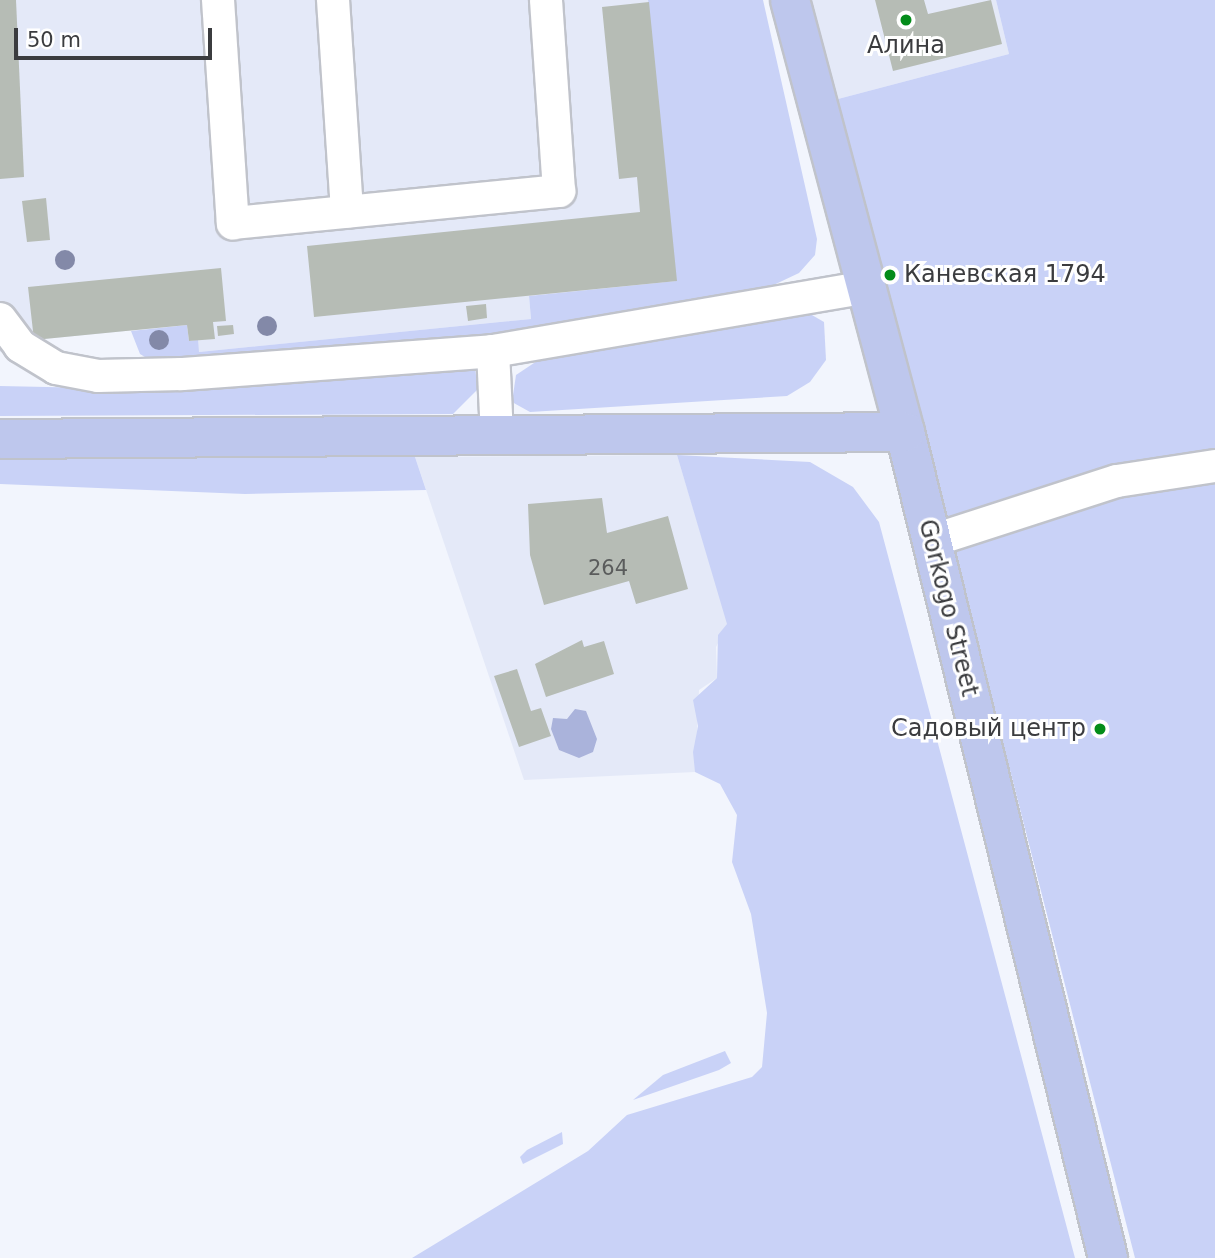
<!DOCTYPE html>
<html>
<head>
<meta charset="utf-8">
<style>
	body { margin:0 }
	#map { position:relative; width:1215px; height:1258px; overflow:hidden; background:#f2f5fd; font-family:"DejaVu Sans",sans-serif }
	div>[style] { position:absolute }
	.built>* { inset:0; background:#e4e9f8 }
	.green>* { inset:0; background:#c9d2f7 }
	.water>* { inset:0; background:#aab3db }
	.building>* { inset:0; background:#b6bcb5 }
	.roads { filter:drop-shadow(2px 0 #c0c3cb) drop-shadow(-2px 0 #c0c3cb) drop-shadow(0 2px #c0c3cb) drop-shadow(0 -2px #c0c3cb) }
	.minor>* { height:32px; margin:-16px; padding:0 16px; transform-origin:16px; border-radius:16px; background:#fff }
	.major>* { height:38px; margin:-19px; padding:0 19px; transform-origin:19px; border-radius:19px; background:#bec7ed }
	.trees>* { width:20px; height:20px; margin:-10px; border-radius:50%; background:#8389a8 }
	.dots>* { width:19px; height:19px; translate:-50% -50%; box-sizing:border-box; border:4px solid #fff; border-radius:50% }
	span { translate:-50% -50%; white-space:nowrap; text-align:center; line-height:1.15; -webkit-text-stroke:6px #fff; paint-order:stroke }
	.number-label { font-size:21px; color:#5a5c5c }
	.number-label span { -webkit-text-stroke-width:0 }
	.poi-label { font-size:24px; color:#3b3c3f }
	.left { translate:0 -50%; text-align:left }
	.right { translate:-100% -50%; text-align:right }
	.street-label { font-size:24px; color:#3b3c3f }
	.scale { position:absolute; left:14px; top:28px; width:198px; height:32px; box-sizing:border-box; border:4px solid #3b3c3f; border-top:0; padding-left:9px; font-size:21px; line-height:24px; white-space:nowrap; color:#3b3c3f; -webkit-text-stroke:5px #fff; paint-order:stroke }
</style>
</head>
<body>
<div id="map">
	<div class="built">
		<i style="clip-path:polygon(0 0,648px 0,677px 281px,529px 296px,531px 319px,199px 352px,186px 325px,34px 340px,0 352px)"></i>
		<i style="clip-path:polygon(811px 0,996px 0,1009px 54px,838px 99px)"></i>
		<i style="clip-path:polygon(677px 455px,728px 624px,716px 647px,717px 678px,699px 690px,695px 772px,524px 780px,415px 457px)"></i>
	</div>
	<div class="green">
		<i style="clip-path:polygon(648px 0,763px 0,817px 239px,815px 255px,799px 273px,759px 292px,496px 340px,150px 360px,140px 354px,131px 331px,187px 325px,189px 341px,198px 340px,199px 352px,531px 319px,529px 296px,676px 281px)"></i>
		<i style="clip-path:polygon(996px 0,1215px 0,1215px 1258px,1135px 1258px,838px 99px,1009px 54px)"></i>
		<i style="clip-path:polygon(805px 311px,824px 322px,826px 360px,810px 382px,787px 396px,530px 412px,512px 402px,516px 375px,540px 359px)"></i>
		<i style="clip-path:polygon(475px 368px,478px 389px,453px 414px,0 416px,0 386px,94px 388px)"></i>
		<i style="clip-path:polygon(677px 455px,810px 462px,853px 487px,879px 522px,1075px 1258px,412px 1258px,588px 1151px,627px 1115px,752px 1077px,762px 1067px,767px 1013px,751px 914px,732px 862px,737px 815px,720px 784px,695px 772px,693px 752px,698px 726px,693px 700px,717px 678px,718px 635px,727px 624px)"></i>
		<i style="clip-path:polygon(0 457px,415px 457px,426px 490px,245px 494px,0 484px)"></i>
		<i style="clip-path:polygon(725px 1051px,731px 1063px,719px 1070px,633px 1100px,663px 1075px)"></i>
		<i style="clip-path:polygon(562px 1132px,563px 1144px,523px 1164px,520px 1157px,527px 1150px)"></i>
	</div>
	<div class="water">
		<i style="clip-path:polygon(575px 709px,586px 711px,597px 739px,593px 752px,579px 758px,559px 750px,551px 729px,553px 718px,567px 719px)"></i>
	</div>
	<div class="building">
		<i style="clip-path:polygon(0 0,16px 0,24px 177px,0 179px)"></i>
		<i style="clip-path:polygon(875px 0,924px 0,928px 14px,991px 0,1002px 44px,893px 71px)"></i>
		<i style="clip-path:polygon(649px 2px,677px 281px,314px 317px,307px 246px,640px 212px,637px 177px,619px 179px,602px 7px)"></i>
		<i style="clip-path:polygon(46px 198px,50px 240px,27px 242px,22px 201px)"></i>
		<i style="clip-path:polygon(221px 268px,226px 321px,213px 322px,215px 339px,189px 341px,187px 325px,34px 340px,28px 287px)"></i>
		<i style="clip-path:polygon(486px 304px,487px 318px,468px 321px,466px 306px)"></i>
		<i style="clip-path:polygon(233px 325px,234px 334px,218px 336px,217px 326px)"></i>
		<i style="clip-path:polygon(602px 498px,607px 533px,668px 516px,688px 589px,636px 604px,629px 581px,544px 605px,530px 555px,528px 504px)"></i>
		<i style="clip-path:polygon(582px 640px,584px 647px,604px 641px,614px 674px,546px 697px,535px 664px)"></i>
		<i style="clip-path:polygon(517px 669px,531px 711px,541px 708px,551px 736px,519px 747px,494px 676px)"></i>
	</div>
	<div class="roads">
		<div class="minor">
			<i style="left:218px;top:0;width:224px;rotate:86.2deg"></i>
			<i style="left:233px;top:223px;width:328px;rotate:-5.6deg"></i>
			<i style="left:559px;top:191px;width:191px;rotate:-93.9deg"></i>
			<i style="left:333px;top:0;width:212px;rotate:86.2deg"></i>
			<i style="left:0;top:319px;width:34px;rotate:53deg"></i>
			<i style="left:20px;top:346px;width:42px;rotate:31.4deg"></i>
			<i style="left:56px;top:368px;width:43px;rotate:10.8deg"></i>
			<i style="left:98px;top:376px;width:84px;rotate:-1.4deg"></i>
			<i style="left:182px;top:374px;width:312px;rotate:-4.2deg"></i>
			<i style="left:493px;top:351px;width:378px;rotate:-9.7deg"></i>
			<i style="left:493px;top:351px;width:85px;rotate:87.3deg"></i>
			<i style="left:931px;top:541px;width:195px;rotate:-17.9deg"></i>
			<i style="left:1117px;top:481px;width:99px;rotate:-8.7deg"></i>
		</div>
		<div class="major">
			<i style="left:790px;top:0;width:447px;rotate:75.1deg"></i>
			<i style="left:905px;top:432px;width:851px;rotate:76.19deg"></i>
			<i style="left:0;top:439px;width:905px;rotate:-0.44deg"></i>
		</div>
	</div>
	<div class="trees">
		<i style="left:65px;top:260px"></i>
		<i style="left:267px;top:326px"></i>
		<i style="left:159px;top:340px"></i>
	</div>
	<div class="dots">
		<i style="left:906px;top:20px;background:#038c1a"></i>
		<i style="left:890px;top:275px;background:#038c1a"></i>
		<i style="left:1100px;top:729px;background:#038c1a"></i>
	</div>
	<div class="number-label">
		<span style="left:608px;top:568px">264</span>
	</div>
	<div class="poi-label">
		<span style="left:906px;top:46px">Алина</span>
		<span class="left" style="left:904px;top:275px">Каневская 1794</span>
		<span class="right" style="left:1086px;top:729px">Садовый центр</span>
	</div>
	<div class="street-label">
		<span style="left:948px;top:608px;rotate:76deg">Gorkogo Street</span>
	</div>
	<div class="scale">50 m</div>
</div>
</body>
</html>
